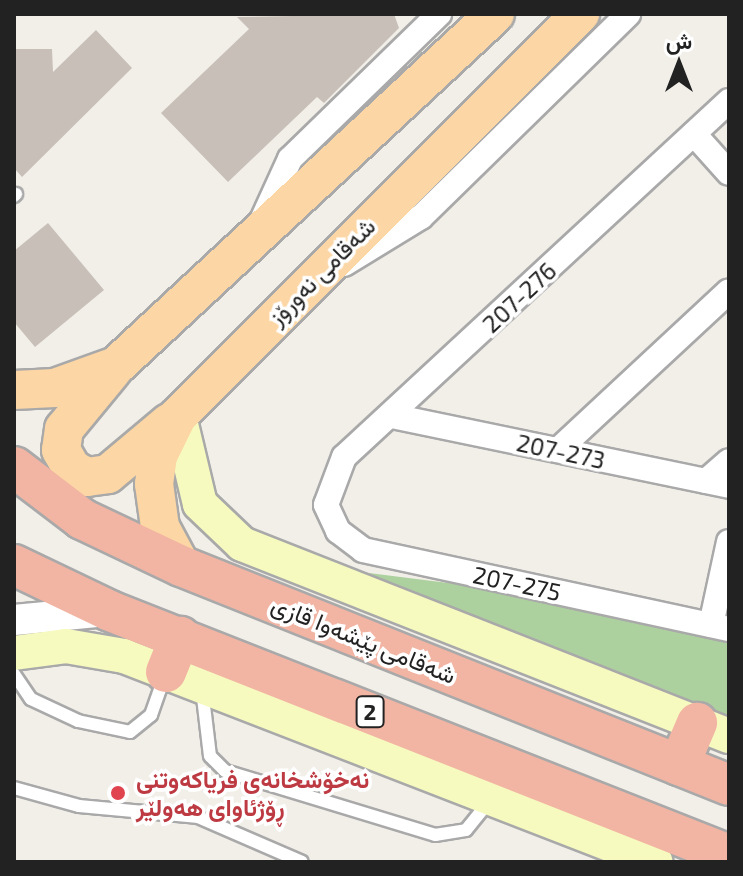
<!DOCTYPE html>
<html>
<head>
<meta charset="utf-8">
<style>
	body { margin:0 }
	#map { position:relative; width:743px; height:876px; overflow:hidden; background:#f2efe9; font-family:"Exo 2",Vazirmatn,sans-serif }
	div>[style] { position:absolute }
	.forest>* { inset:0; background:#add19e }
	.building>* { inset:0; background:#c7bfb8 }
	.roads { filter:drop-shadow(2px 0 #a9a9a9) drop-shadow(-2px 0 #a9a9a9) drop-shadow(0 2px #a9a9a9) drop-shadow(0 -2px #a9a9a9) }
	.service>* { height:12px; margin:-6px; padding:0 6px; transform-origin:6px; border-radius:6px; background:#fff }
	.minor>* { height:24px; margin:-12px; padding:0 12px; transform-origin:12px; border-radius:12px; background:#fff }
	.tertiary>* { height:30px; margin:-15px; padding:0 15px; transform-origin:15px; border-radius:15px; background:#fff }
	.secondary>* { height:34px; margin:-17px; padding:0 17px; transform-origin:17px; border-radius:17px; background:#f7fabf }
	.primary>* { height:38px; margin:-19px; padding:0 19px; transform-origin:19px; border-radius:19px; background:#fcd6a4 }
	.trunk>* { height:40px; margin:-20px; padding:0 20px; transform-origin:20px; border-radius:20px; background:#f2b4a3 }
	.dots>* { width:22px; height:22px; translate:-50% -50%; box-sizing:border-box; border:4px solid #fff; border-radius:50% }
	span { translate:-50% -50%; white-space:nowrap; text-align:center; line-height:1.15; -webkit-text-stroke:7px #fff; paint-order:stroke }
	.shield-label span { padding:2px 6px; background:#fff; border:2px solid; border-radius:6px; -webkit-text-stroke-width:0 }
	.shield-label { font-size:22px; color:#222; font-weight:700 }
	.street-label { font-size:24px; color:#222 }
	.health-label { font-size:24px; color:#be3a42; font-weight:700 }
	.left { translate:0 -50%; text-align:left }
	.frame { position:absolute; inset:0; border:16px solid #222; pointer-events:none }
	.north { position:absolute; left:639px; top:24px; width:80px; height:80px; -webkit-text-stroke:6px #fff; paint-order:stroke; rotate:0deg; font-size:22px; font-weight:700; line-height:32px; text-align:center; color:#222 }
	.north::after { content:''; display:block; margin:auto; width:28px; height:36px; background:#222; clip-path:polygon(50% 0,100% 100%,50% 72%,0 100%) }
</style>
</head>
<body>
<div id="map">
	<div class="forest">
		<i style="clip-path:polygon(361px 572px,472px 586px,729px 643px,729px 719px)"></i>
	</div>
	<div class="building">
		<i style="clip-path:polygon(394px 14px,399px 28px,324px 103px,317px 97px,228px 182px,161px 113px,249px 29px,237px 17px)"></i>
		<i style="clip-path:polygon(96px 30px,132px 68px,22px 177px,14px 168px,14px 49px,52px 49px,53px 72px)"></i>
		<i style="clip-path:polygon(48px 223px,104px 290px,35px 347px,14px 322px,14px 251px)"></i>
	</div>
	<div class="roads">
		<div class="service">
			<i style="left:14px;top:196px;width:3px;rotate:-45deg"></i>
			<i style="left:14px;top:674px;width:30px;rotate:56deg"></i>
			<i style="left:31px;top:699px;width:52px;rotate:25.1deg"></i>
			<i style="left:78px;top:721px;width:53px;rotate:11.9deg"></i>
			<i style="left:130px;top:732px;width:27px;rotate:-39deg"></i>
			<i style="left:151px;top:715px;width:42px;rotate:-70.7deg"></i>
			<i style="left:202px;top:689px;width:67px;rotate:83.2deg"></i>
			<i style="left:210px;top:756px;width:21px;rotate:45deg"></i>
			<i style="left:225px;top:771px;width:220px;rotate:16.9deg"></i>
			<i style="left:435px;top:835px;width:31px;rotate:-9deg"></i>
			<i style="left:466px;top:830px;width:36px;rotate:-51deg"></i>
			<i style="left:14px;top:788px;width:67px;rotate:15.5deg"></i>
			<i style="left:79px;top:806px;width:120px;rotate:5.3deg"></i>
			<i style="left:198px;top:817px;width:113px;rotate:23.4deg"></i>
		</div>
		<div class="minor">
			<i style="left:729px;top:101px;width:524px;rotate:137.24deg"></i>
			<i style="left:344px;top:457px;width:51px;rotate:110.6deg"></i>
			<i style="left:326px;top:505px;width:29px;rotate:65deg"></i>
			<i style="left:338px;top:531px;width:31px;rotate:37deg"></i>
			<i style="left:363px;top:550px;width:374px;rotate:12.2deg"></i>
			<i style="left:694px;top:134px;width:52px;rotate:48.1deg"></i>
			<i style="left:258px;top:229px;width:77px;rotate:-65.4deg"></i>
			<i style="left:290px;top:159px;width:208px;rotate:-44.2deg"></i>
			<i style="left:344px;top:264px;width:90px;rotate:-31.4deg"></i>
			<i style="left:421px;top:217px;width:290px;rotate:-44.4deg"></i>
			<i style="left:392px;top:416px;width:344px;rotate:11.7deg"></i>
			<i style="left:558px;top:450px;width:233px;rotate:-42.9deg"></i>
			<i style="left:706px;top:481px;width:30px;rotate:-41deg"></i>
			<i style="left:711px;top:625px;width:85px;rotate:-77.8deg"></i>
		</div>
		<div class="tertiary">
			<i style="left:14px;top:620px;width:93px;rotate:-5.5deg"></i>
		</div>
		<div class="secondary">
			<i style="left:179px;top:416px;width:90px;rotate:76.6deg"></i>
			<i style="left:200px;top:504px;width:58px;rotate:43.6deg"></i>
			<i style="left:242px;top:544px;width:523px;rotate:21.52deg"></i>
			<i style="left:14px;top:653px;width:52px;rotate:-7.7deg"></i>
			<i style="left:66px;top:646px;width:59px;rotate:9.8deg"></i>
			<i style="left:124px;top:656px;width:570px;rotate:21.17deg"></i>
		</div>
		<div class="primary">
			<i style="left:112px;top:371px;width:75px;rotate:129.6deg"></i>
			<i style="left:64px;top:429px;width:21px;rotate:98deg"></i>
			<i style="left:61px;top:450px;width:22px;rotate:60deg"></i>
			<i style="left:72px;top:469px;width:17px;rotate:28deg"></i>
			<i style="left:87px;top:477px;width:21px;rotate:-8deg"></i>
			<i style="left:108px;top:474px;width:80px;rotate:-39.9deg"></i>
			<i style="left:14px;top:390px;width:41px;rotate:-2.8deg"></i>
			<i style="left:55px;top:388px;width:65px;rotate:-19.8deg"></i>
			<i style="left:116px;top:366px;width:517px;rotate:-42.88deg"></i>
			<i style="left:181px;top:566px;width:44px;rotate:-118.3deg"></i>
			<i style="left:160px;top:527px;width:43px;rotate:-97.9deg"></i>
			<i style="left:154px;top:484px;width:28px;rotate:-82deg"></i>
			<i style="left:158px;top:456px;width:43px;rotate:-64deg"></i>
			<i style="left:177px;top:417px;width:570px;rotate:-45deg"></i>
		</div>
		<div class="trunk">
			<i style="left:14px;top:467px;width:86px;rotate:37.4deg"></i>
			<i style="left:82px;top:519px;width:110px;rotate:25.4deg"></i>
			<i style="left:181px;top:566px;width:590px;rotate:21.78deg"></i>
			<i style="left:14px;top:565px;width:106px;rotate:25.6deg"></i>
			<i style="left:110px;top:611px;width:665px;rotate:21.51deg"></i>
			<i style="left:166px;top:672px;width:38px;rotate:-68deg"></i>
			<i style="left:679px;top:765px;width:46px;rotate:-66.8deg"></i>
		</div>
	</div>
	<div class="dots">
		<i style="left:118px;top:793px;background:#e0444e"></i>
	</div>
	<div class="shield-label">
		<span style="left:370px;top:712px">2</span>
	</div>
	<div class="street-label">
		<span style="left:321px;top:271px;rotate:-45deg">شەقامی نەورۆز</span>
		<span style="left:519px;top:297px;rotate:-43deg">207-276</span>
		<span style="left:561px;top:451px;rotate:12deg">207-273</span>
		<span style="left:517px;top:583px;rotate:12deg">207-275</span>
		<span style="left:364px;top:639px;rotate:22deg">شەقامی پێشەوا قازی</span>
	</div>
	<div class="health-label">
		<span class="left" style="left:136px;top:793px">نەخۆشخانەی فریاکەوتنی<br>ڕۆژئاوای هەولێر</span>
	</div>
	<div class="frame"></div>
	<div class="north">ش</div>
</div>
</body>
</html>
